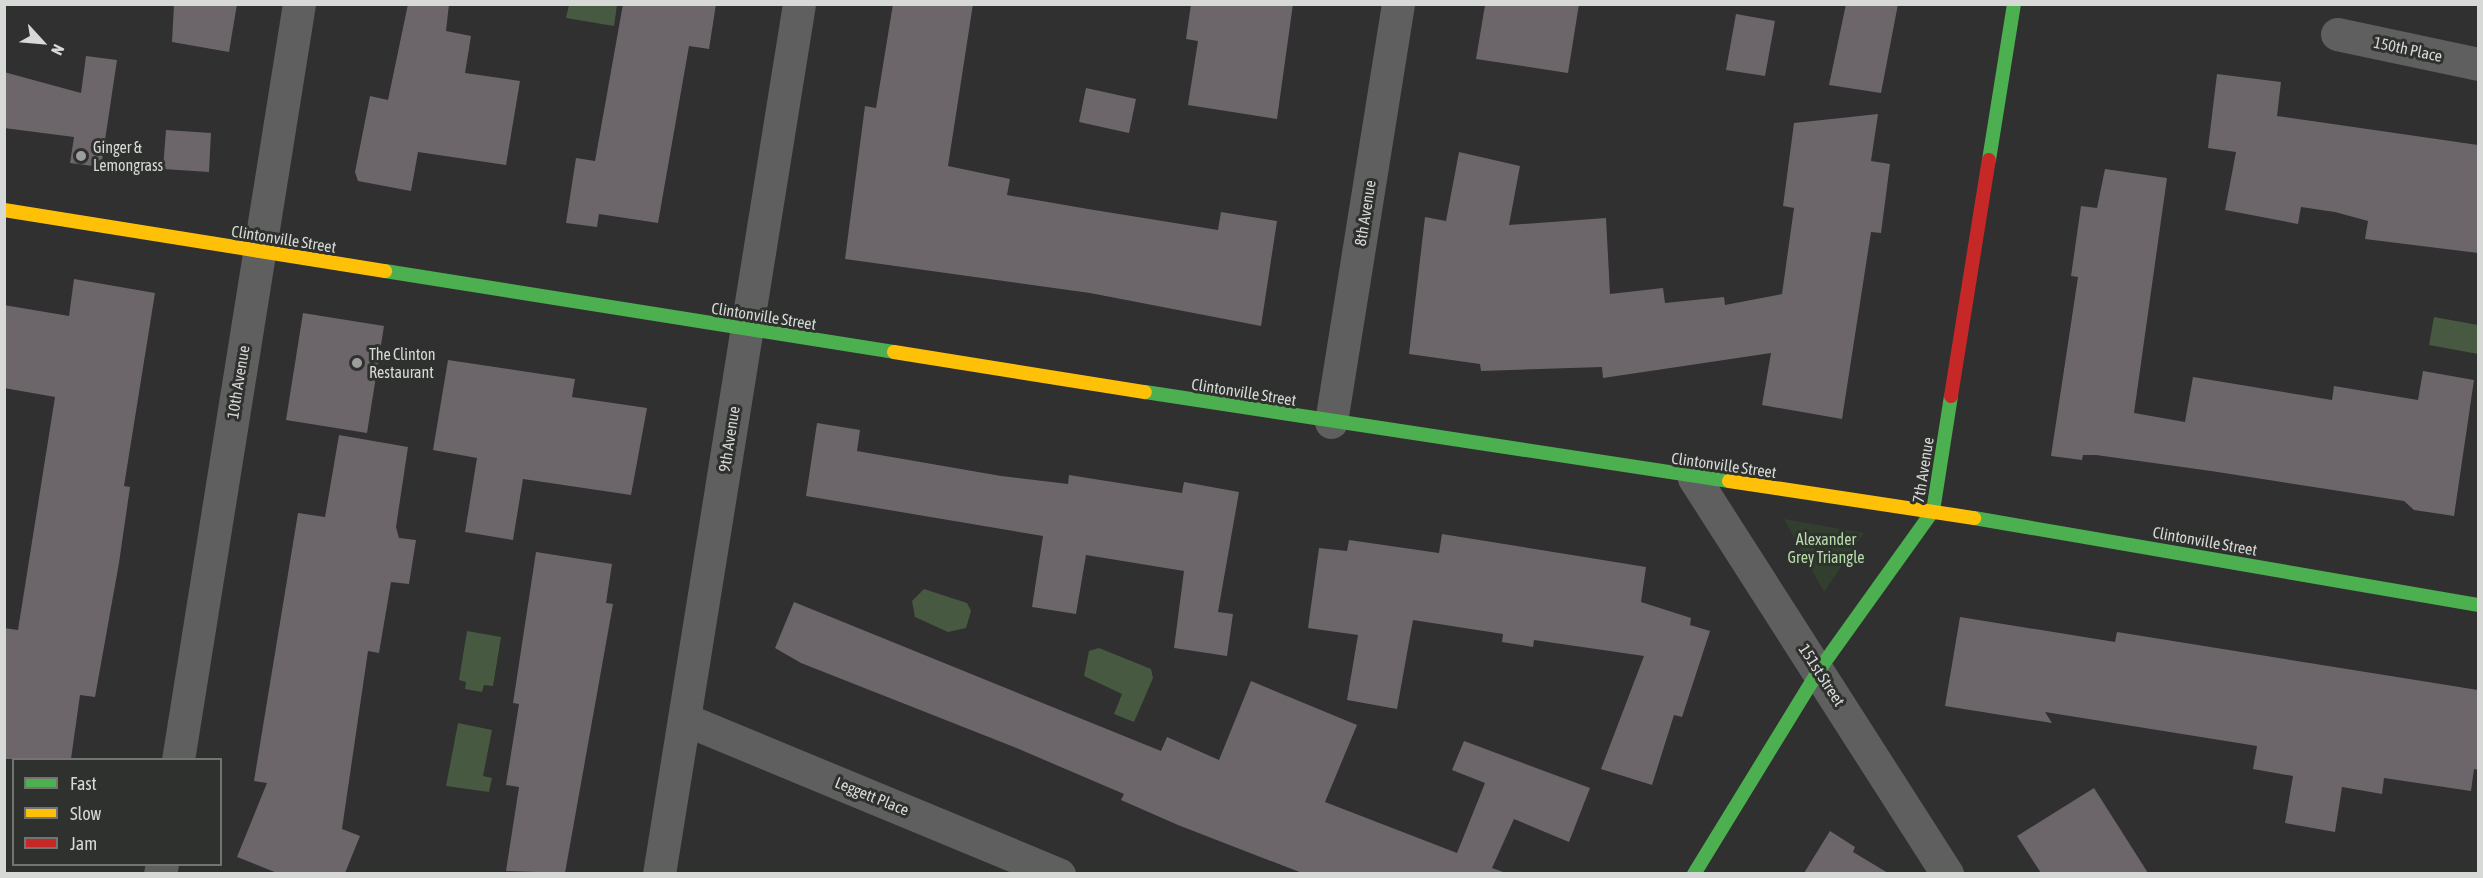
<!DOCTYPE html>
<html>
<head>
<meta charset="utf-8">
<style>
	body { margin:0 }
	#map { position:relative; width:2483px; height:878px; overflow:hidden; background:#2f302f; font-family:"Asap Condensed",sans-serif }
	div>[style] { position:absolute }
	.green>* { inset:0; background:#323f2e }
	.water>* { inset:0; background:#475940 }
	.building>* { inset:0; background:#6c666a }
	.street>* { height:33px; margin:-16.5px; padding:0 16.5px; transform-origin:16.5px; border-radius:16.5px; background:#5e5f5e }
	.fast>* { height:14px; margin:-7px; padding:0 7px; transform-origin:7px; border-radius:7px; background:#4caf50 }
	.slow>* { height:14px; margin:-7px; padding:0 7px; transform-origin:7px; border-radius:7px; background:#ffc107 }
	.jam>* { height:14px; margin:-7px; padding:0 7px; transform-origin:7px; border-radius:7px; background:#c62828 }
	.dots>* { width:16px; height:16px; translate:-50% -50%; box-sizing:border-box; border:3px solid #2f312e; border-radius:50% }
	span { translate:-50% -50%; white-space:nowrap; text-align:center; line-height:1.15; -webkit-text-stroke:6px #2f312e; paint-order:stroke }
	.street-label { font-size:16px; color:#d7d9d7 }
	.poi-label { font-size:16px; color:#d7d9d7 }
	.left { translate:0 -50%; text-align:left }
	.park-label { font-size:16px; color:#b6dcaa }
	.frame { position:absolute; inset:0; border:6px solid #d7d9d7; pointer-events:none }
	.legend { position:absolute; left:12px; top:758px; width:210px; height:108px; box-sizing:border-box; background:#2f312e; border:2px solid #727472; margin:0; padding:8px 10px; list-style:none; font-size:18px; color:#d7d9d7 }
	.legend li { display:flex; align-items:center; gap:12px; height:30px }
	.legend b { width:30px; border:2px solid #727472 }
	.north { position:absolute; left:12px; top:12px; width:60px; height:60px; -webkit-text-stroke:4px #2f312e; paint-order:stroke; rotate:116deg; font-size:16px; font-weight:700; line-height:24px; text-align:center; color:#d7d9d7 }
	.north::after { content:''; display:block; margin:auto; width:21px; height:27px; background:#d7d9d7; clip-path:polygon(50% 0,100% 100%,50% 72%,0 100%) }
</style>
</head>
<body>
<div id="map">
	<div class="green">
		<i style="clip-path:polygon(1784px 519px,1864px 533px,1824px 592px)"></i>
	</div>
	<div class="water">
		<i style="clip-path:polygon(569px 5px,617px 5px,614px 26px,566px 18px)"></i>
		<i style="clip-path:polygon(2434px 317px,2478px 325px,2478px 354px,2429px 345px)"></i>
		<i style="clip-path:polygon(924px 589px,967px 603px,971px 611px,966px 628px,948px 632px,915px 617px,912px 601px)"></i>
		<i style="clip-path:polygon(467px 631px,501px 637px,493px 686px,484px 685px,482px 692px,465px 689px,466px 682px,459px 680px)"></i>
		<i style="clip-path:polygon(1099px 648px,1151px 669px,1153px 678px,1134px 722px,1114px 714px,1122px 694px,1084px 676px,1089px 651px)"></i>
		<i style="clip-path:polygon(458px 723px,492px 730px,483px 776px,492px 778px,489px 792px,446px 786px)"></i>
	</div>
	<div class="building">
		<i style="clip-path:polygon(174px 4px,237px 4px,229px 52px,172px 42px)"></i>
		<i style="clip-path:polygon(408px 4px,449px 4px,446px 31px,471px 36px,465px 73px,520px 81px,506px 165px,418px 152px,411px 191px,358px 181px,355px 172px,370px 96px,388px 100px)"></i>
		<i style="clip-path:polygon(623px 4px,716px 4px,709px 49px,689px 46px,658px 223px,599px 214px,597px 227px,566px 223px,576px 158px,595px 161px)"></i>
		<i style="clip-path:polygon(893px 4px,973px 4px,948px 166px,1010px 179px,1007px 195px,1088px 209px,1218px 230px,1221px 212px,1277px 221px,1261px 326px,1090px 293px,845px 259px,865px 106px,876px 108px)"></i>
		<i style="clip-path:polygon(1191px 4px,1293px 4px,1277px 119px,1188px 105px,1198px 41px,1186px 39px)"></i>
		<i style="clip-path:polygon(1579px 4px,1568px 73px,1476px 59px,1485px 5px)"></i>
		<i style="clip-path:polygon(1846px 4px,1898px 4px,1881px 93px,1829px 85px)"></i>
		<i style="clip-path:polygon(1736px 14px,1775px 21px,1765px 76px,1726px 70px)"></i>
		<i style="clip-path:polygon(86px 56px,117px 60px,101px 167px,70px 163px,74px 137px,4px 128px,4px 72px,81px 93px)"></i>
		<i style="clip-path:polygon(2217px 74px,2281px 82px,2277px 116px,2478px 145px,2478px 253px,2365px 239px,2368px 221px,2335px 212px,2301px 207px,2298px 224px,2225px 210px,2236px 152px,2208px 148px)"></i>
		<i style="clip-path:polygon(1086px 88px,1136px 99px,1129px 133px,1079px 122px)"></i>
		<i style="clip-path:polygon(1878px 114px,1871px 161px,1890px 164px,1881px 233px,1871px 232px,1842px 419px,1762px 405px,1771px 353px,1603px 378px,1602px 367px,1481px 371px,1480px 364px,1409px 354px,1425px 217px,1446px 221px,1459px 152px,1520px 166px,1509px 225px,1606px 218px,1610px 294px,1663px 288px,1665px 303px,1724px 297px,1725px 305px,1782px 294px,1794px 208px,1783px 206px,1794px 123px)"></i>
		<i style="clip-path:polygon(166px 130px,211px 133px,209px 172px,163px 169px)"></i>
		<i style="clip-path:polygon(2105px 169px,2167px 178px,2134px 413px,2185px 422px,2193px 377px,2332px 400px,2334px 386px,2418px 400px,2423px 371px,2474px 380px,2454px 516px,2414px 510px,2404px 501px,2211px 471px,2096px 455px,2083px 455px,2082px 460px,2051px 456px,2078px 277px,2071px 276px,2081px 206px,2097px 208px)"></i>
		<i style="clip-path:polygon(74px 279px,155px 293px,124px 486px,130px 487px,119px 563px,95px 697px,80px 695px,71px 759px,4px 759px,4px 628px,18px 630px,55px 397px,4px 388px,4px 305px,69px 316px)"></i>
		<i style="clip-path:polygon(303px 313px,384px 326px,367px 433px,286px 420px)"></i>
		<i style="clip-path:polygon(448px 360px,575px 379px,572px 397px,647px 408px,631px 495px,523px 479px,513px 540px,465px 532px,477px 458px,433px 450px)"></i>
		<i style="clip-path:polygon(817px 423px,860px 430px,857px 451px,1001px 476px,1068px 484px,1069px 475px,1182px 493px,1184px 482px,1239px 492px,1218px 612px,1233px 614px,1227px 656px,1174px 648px,1184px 571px,1086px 555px,1076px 614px,1032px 607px,1043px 536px,806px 496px)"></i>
		<i style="clip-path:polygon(339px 435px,408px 447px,396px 527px,399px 538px,416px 540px,409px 584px,391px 582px,379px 653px,368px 651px,342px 829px,360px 836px,345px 873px,277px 873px,237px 857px,267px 783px,254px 781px,298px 513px,325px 517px)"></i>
		<i style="clip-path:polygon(1442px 534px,1646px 567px,1641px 602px,1691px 618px,1690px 625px,1710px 631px,1682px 717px,1674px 715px,1652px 785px,1601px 769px,1644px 656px,1534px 640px,1533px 647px,1502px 642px,1503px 634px,1413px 620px,1397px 709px,1347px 700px,1358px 635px,1308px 628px,1319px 548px,1347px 551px,1349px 540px,1439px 553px)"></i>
		<i style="clip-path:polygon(536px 552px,612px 564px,606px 603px,613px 604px,565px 873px,506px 871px,519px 787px,506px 785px,519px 704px,513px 703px)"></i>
		<i style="clip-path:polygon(794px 602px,1161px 751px,1167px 737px,1219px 760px,1251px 681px,1357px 725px,1325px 802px,1457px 853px,1485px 783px,1452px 770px,1464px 741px,1590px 788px,1569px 842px,1514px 819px,1492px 868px,1506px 873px,1302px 873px,1178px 825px,1121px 800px,1124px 794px,1014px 747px,801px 663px,775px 648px)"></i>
		<i style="clip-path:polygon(1960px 617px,2115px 642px,2117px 632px,2478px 690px,2478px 770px,2474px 769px,2471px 791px,2384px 778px,2382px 794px,2342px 787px,2335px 832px,2285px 823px,2293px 776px,2253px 769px,2257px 746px,2045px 712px,2052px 723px,1945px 706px)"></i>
		<i style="clip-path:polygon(2094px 788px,2148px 873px,2041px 873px,2017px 836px)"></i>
		<i style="clip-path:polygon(1830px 831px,1855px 847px,1853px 852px,1888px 873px,1804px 873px)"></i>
	</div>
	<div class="street">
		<i style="left:2337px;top:34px;width:144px;rotate:12deg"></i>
		<i style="left:1331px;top:422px;width:423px;rotate:-80.9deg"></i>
		<i style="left:1694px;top:478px;width:470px;rotate:57.4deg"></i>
		<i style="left:684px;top:719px;width:406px;rotate:22.5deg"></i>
		<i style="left:178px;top:760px;width:766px;rotate:-80.91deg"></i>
		<i style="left:160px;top:874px;width:10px;rotate:-79deg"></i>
		<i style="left:659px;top:874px;width:881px;rotate:-80.86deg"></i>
	</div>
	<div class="fast">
		<i style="left:1989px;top:160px;width:158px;rotate:-80.9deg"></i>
		<i style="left:385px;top:271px;width:515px;rotate:9.04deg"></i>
		<i style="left:1145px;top:392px;width:591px;rotate:8.67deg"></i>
		<i style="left:1974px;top:518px;width:511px;rotate:9.79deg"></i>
		<i style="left:1694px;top:874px;width:239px;rotate:-58.5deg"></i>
		<i style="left:1819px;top:670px;width:196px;rotate:-54.4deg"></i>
		<i style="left:1933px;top:511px;width:116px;rotate:-81.1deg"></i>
	</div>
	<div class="slow">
		<i style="left:4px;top:210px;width:386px;rotate:9.1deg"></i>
		<i style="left:894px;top:352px;width:254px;rotate:9.1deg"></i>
		<i style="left:1729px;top:481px;width:248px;rotate:8.6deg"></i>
	</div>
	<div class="jam">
		<i style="left:1951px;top:396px;width:239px;rotate:-80.9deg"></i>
	</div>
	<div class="dots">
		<i style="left:81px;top:156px;background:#9c9e9c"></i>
		<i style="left:357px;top:363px;background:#9c9e9c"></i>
	</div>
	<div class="street-label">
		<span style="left:2408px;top:49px;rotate:12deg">150th Place</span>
		<span style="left:1365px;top:213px;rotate:-81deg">8th Avenue</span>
		<span style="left:284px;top:239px;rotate:9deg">Clintonville Street</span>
		<span style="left:764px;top:316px;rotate:9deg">Clintonville Street</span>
		<span style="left:238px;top:382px;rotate:-81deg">10th Avenue</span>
		<span style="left:1244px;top:392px;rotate:9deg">Clintonville Street</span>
		<span style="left:729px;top:439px;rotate:-81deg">9th Avenue</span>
		<span style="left:1724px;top:465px;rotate:8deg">Clintonville Street</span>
		<span style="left:1923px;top:470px;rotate:-81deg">7th Avenue</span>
		<span style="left:2205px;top:541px;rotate:10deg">Clintonville Street</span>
		<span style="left:1822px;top:675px;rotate:57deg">151st Street</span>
		<span style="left:872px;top:796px;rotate:22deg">Leggett Place</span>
	</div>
	<div class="poi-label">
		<span class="left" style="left:93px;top:156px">Ginger &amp;<br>Lemongrass</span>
		<span class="left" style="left:369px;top:363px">The Clinton<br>Restaurant</span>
	</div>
	<div class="park-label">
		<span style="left:1826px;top:548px">Alexander<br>Grey Triangle</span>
	</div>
	<div class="frame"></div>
	<ul class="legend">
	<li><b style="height:8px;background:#4caf50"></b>Fast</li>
	<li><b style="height:8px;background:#ffc107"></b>Slow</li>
	<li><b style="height:8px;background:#c62828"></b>Jam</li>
	</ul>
	<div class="north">N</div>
</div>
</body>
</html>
